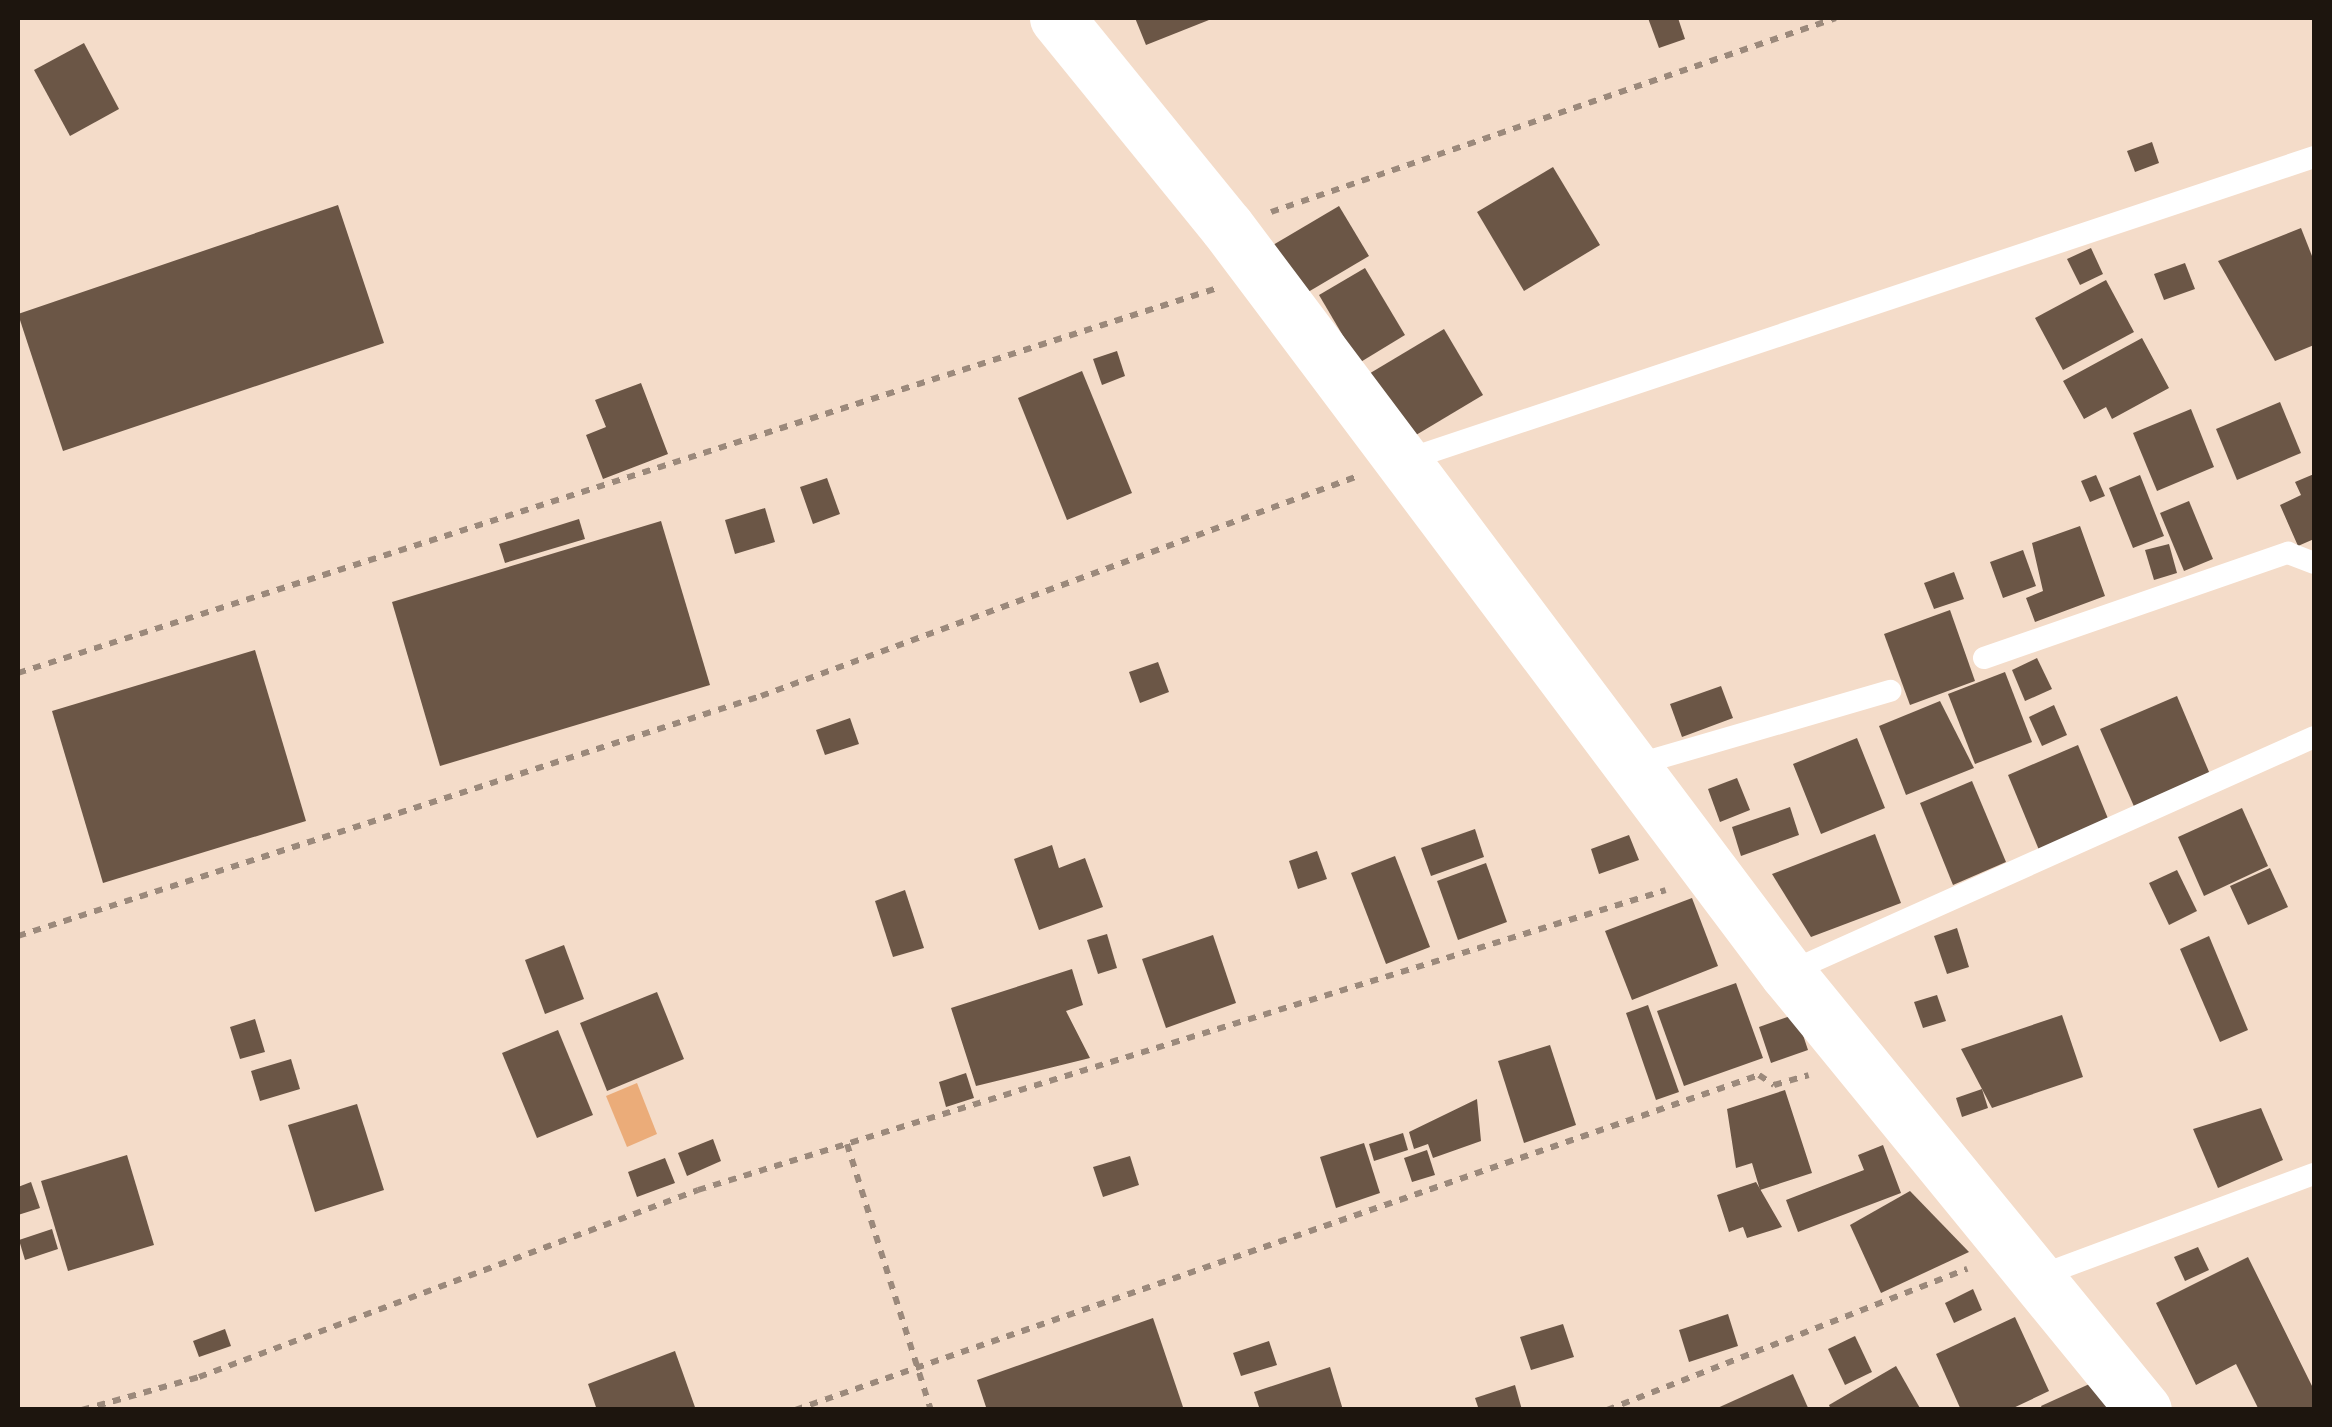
<!DOCTYPE html>
<html>
<head>
<meta charset="utf-8">
<style>
	body { margin:0 }
	#map { position:relative; width:2332px; height:1427px; overflow:hidden; background:#f4dcc9; font-family:Helvetica,sans-serif }
	div>[style] { position:absolute }
	.water>* { inset:0; background:#ebac79 }
	.building>* { inset:0; background:#6b5646 }
	.path>* { height:6px; margin-top:-3px; transform-origin:0; background:repeating-linear-gradient(90deg,#9b897b 0 8px,transparent 0 16px) }
	.service>* { height:22px; margin:-11px; padding:0 11px; transform-origin:11px; border-radius:11px; background:#fff }
	.tertiary>* { height:55px; margin:-27.5px; padding:0 27.5px; transform-origin:27.5px; border-radius:27.5px; background:#fff }
	span { translate:-50% -50%; white-space:nowrap; text-align:center; line-height:1.15; -webkit-text-stroke:10px #fff; paint-order:stroke }
	.frame { position:absolute; inset:0; border:20px solid #1d150e; pointer-events:none }
</style>
</head>
<body>
<div id="map">
	<div class="water">
		<i style="clip-path:polygon(637px 1083px,657px 1134px,627px 1147px,606px 1096px)"></i>
	</div>
	<div class="building">
		<i style="clip-path:polygon(1135px 18px,1214px 18px,1146px 45px)"></i>
		<i style="clip-path:polygon(1648px 18px,1678px 18px,1685px 39px,1659px 48px)"></i>
		<i style="clip-path:polygon(84px 43px,119px 109px,70px 136px,34px 70px)"></i>
		<i style="clip-path:polygon(2152px 142px,2159px 163px,2135px 172px,2127px 151px)"></i>
		<i style="clip-path:polygon(1553px 167px,1600px 245px,1524px 291px,1477px 212px)"></i>
		<i style="clip-path:polygon(338px 205px,384px 343px,63px 451px,18px 314px)"></i>
		<i style="clip-path:polygon(1339px 206px,1369px 256px,1303px 295px,1273px 245px)"></i>
		<i style="clip-path:polygon(2301px 228px,2314px 261px,2314px 345px,2275px 361px,2218px 261px)"></i>
		<i style="clip-path:polygon(2091px 248px,2103px 274px,2080px 285px,2067px 259px)"></i>
		<i style="clip-path:polygon(2185px 263px,2195px 289px,2164px 300px,2154px 274px)"></i>
		<i style="clip-path:polygon(1365px 268px,1405px 335px,1359px 363px,1319px 295px)"></i>
		<i style="clip-path:polygon(2106px 280px,2134px 332px,2063px 370px,2035px 318px)"></i>
		<i style="clip-path:polygon(1444px 329px,1483px 395px,1406px 441px,1367px 375px)"></i>
		<i style="clip-path:polygon(2142px 338px,2169px 388px,2112px 419px,2106px 407px,2084px 419px,2063px 381px)"></i>
		<i style="clip-path:polygon(1117px 351px,1125px 376px,1102px 385px,1093px 359px)"></i>
		<i style="clip-path:polygon(1082px 371px,1132px 493px,1067px 520px,1018px 398px)"></i>
		<i style="clip-path:polygon(641px 383px,668px 454px,603px 479px,586px 435px,606px 427px,595px 400px)"></i>
		<i style="clip-path:polygon(2280px 402px,2301px 453px,2237px 480px,2216px 429px)"></i>
		<i style="clip-path:polygon(2191px 409px,2214px 467px,2157px 491px,2133px 433px)"></i>
		<i style="clip-path:polygon(2314px 474px,2314px 539px,2298px 546px,2280px 505px,2301px 495px,2295px 482px)"></i>
		<i style="clip-path:polygon(2096px 475px,2105px 496px,2090px 502px,2081px 481px)"></i>
		<i style="clip-path:polygon(2140px 475px,2164px 536px,2133px 548px,2109px 488px)"></i>
		<i style="clip-path:polygon(827px 478px,840px 514px,813px 524px,800px 487px)"></i>
		<i style="clip-path:polygon(2189px 501px,2213px 559px,2184px 571px,2160px 513px)"></i>
		<i style="clip-path:polygon(765px 508px,775px 542px,735px 554px,725px 520px)"></i>
		<i style="clip-path:polygon(579px 519px,585px 539px,505px 563px,499px 544px)"></i>
		<i style="clip-path:polygon(661px 521px,710px 685px,440px 766px,392px 602px)"></i>
		<i style="clip-path:polygon(2080px 526px,2105px 596px,2035px 622px,2026px 598px,2043px 591px,2032px 543px)"></i>
		<i style="clip-path:polygon(2169px 544px,2177px 573px,2154px 580px,2145px 550px)"></i>
		<i style="clip-path:polygon(2023px 550px,2036px 586px,2003px 598px,1990px 562px)"></i>
		<i style="clip-path:polygon(1954px 572px,1964px 599px,1934px 609px,1924px 583px)"></i>
		<i style="clip-path:polygon(1950px 610px,1975px 681px,1910px 705px,1884px 634px)"></i>
		<i style="clip-path:polygon(255px 650px,306px 821px,103px 883px,52px 711px)"></i>
		<i style="clip-path:polygon(2037px 658px,2052px 689px,2025px 701px,2012px 670px)"></i>
		<i style="clip-path:polygon(1158px 662px,1169px 692px,1140px 703px,1129px 672px)"></i>
		<i style="clip-path:polygon(2005px 672px,2032px 742px,1975px 764px,1948px 694px)"></i>
		<i style="clip-path:polygon(1721px 686px,1733px 718px,1682px 737px,1670px 704px)"></i>
		<i style="clip-path:polygon(2177px 696px,2212px 779px,2136px 811px,2100px 729px)"></i>
		<i style="clip-path:polygon(1940px 701px,1974px 768px,1906px 795px,1879px 726px)"></i>
		<i style="clip-path:polygon(2054px 705px,2067px 735px,2042px 746px,2029px 717px)"></i>
		<i style="clip-path:polygon(850px 718px,859px 744px,825px 755px,816px 730px)"></i>
		<i style="clip-path:polygon(1857px 738px,1885px 808px,1821px 834px,1793px 764px)"></i>
		<i style="clip-path:polygon(2078px 745px,2109px 821px,2039px 850px,2008px 775px)"></i>
		<i style="clip-path:polygon(1737px 778px,1750px 810px,1720px 822px,1708px 789px)"></i>
		<i style="clip-path:polygon(1972px 781px,2006px 862px,1953px 885px,1920px 803px)"></i>
		<i style="clip-path:polygon(1790px 807px,1799px 835px,1741px 856px,1732px 827px)"></i>
		<i style="clip-path:polygon(2242px 808px,2268px 866px,2204px 896px,2178px 837px)"></i>
		<i style="clip-path:polygon(1475px 829px,1484px 857px,1431px 876px,1421px 848px)"></i>
		<i style="clip-path:polygon(1875px 834px,1901px 903px,1811px 937px,1772px 874px)"></i>
		<i style="clip-path:polygon(1629px 835px,1639px 860px,1599px 874px,1591px 849px)"></i>
		<i style="clip-path:polygon(1052px 845px,1059px 868px,1085px 858px,1103px 907px,1039px 930px,1014px 859px)"></i>
		<i style="clip-path:polygon(1317px 851px,1327px 879px,1298px 889px,1289px 861px)"></i>
		<i style="clip-path:polygon(1395px 856px,1430px 947px,1386px 964px,1351px 873px)"></i>
		<i style="clip-path:polygon(1486px 863px,1507px 922px,1458px 940px,1437px 881px)"></i>
		<i style="clip-path:polygon(2270px 868px,2288px 907px,2248px 925px,2230px 886px)"></i>
		<i style="clip-path:polygon(2177px 870px,2197px 911px,2169px 925px,2149px 883px)"></i>
		<i style="clip-path:polygon(905px 890px,924px 948px,893px 957px,875px 901px)"></i>
		<i style="clip-path:polygon(1692px 898px,1718px 966px,1632px 1000px,1605px 931px)"></i>
		<i style="clip-path:polygon(1957px 928px,1969px 967px,1947px 974px,1934px 936px)"></i>
		<i style="clip-path:polygon(1107px 934px,1117px 968px,1098px 974px,1087px 940px)"></i>
		<i style="clip-path:polygon(1213px 935px,1236px 1003px,1166px 1028px,1142px 959px)"></i>
		<i style="clip-path:polygon(2209px 936px,2248px 1030px,2220px 1042px,2180px 949px)"></i>
		<i style="clip-path:polygon(564px 945px,584px 999px,545px 1014px,525px 960px)"></i>
		<i style="clip-path:polygon(1072px 969px,1083px 1005px,1066px 1011px,1090px 1058px,976px 1086px,951px 1008px)"></i>
		<i style="clip-path:polygon(1736px 983px,1763px 1058px,1684px 1086px,1657px 1011px)"></i>
		<i style="clip-path:polygon(657px 992px,684px 1059px,607px 1091px,580px 1023px)"></i>
		<i style="clip-path:polygon(1937px 995px,1946px 1021px,1923px 1028px,1914px 1002px)"></i>
		<i style="clip-path:polygon(1648px 1005px,1679px 1092px,1656px 1100px,1626px 1013px)"></i>
		<i style="clip-path:polygon(1796px 1014px,1808px 1050px,1771px 1063px,1759px 1027px)"></i>
		<i style="clip-path:polygon(2062px 1015px,2083px 1077px,1992px 1108px,1961px 1049px)"></i>
		<i style="clip-path:polygon(255px 1019px,265px 1052px,240px 1059px,230px 1027px)"></i>
		<i style="clip-path:polygon(558px 1030px,593px 1115px,537px 1138px,502px 1053px)"></i>
		<i style="clip-path:polygon(1550px 1045px,1576px 1125px,1524px 1143px,1498px 1061px)"></i>
		<i style="clip-path:polygon(291px 1059px,300px 1089px,260px 1101px,251px 1071px)"></i>
		<i style="clip-path:polygon(966px 1073px,974px 1098px,946px 1107px,939px 1082px)"></i>
		<i style="clip-path:polygon(1982px 1089px,1988px 1108px,1962px 1117px,1956px 1098px)"></i>
		<i style="clip-path:polygon(1785px 1090px,1812px 1173px,1760px 1190px,1752px 1163px,1736px 1168px,1727px 1109px)"></i>
		<i style="clip-path:polygon(1477px 1099px,1481px 1141px,1433px 1158px,1428px 1144px,1414px 1149px,1409px 1132px)"></i>
		<i style="clip-path:polygon(357px 1104px,384px 1190px,315px 1212px,288px 1125px)"></i>
		<i style="clip-path:polygon(2261px 1108px,2283px 1160px,2218px 1188px,2193px 1129px)"></i>
		<i style="clip-path:polygon(1403px 1133px,1408px 1150px,1374px 1161px,1369px 1144px)"></i>
		<i style="clip-path:polygon(713px 1139px,721px 1161px,687px 1176px,678px 1153px)"></i>
		<i style="clip-path:polygon(1364px 1143px,1380px 1193px,1336px 1208px,1320px 1157px)"></i>
		<i style="clip-path:polygon(1883px 1145px,1901px 1193px,1798px 1232px,1786px 1200px,1864px 1170px,1858px 1155px)"></i>
		<i style="clip-path:polygon(1427px 1150px,1435px 1175px,1412px 1182px,1404px 1158px)"></i>
		<i style="clip-path:polygon(127px 1155px,154px 1245px,68px 1271px,41px 1181px)"></i>
		<i style="clip-path:polygon(1130px 1156px,1139px 1185px,1103px 1197px,1093px 1167px)"></i>
		<i style="clip-path:polygon(665px 1158px,675px 1183px,637px 1197px,628px 1172px)"></i>
		<i style="clip-path:polygon(31px 1182px,40px 1208px,18px 1215px,18px 1187px)"></i>
		<i style="clip-path:polygon(1756px 1182px,1782px 1227px,1747px 1238px,1743px 1227px,1729px 1232px,1717px 1195px)"></i>
		<i style="clip-path:polygon(1910px 1191px,1969px 1252px,1881px 1293px,1850px 1225px)"></i>
		<i style="clip-path:polygon(52px 1229px,58px 1249px,25px 1260px,19px 1240px)"></i>
		<i style="clip-path:polygon(2198px 1247px,2209px 1270px,2185px 1281px,2174px 1257px)"></i>
		<i style="clip-path:polygon(2248px 1257px,2314px 1390px,2314px 1410px,2259px 1410px,2236px 1364px,2196px 1385px,2156px 1303px)"></i>
		<i style="clip-path:polygon(1973px 1289px,1982px 1310px,1954px 1323px,1945px 1303px)"></i>
		<i style="clip-path:polygon(1728px 1314px,1738px 1346px,1689px 1362px,1679px 1330px)"></i>
		<i style="clip-path:polygon(2015px 1317px,2049px 1391px,2009px 1410px,1961px 1410px,1936px 1354px)"></i>
		<i style="clip-path:polygon(1153px 1318px,1184px 1410px,987px 1410px,977px 1380px)"></i>
		<i style="clip-path:polygon(1563px 1324px,1574px 1357px,1531px 1370px,1520px 1337px)"></i>
		<i style="clip-path:polygon(225px 1329px,231px 1346px,199px 1357px,193px 1341px)"></i>
		<i style="clip-path:polygon(1855px 1336px,1872px 1372px,1845px 1385px,1828px 1349px)"></i>
		<i style="clip-path:polygon(1269px 1341px,1277px 1365px,1241px 1376px,1233px 1353px)"></i>
		<i style="clip-path:polygon(675px 1351px,696px 1410px,597px 1410px,588px 1384px)"></i>
		<i style="clip-path:polygon(1896px 1366px,1921px 1410px,1831px 1410px,1829px 1405px)"></i>
		<i style="clip-path:polygon(1330px 1367px,1343px 1410px,1260px 1410px,1254px 1392px)"></i>
		<i style="clip-path:polygon(1793px 1374px,1809px 1410px,1713px 1410px)"></i>
		<i style="clip-path:polygon(2096px 1381px,2109px 1410px,2043px 1410px,2041px 1406px)"></i>
		<i style="clip-path:polygon(1515px 1385px,1522px 1410px,1479px 1410px,1475px 1398px)"></i>
	</div>
	<div class="path">
		<i style="left:1271px;top:212px;width:597px;rotate:-18.95deg"></i>
		<i style="left:18px;top:673px;width:1257px;rotate:-17.79deg"></i>
		<i style="left:18px;top:936px;width:781px;rotate:-17.9deg"></i>
		<i style="left:761px;top:696px;width:636px;rotate:-20.23deg"></i>
		<i style="left:847px;top:1144px;width:279px;rotate:72.5deg"></i>
		<i style="left:82px;top:1410px;width:122px;rotate:-15.8deg"></i>
		<i style="left:199px;top:1377px;width:533px;rotate:-20.54deg"></i>
		<i style="left:698px;top:1190px;width:1013px;rotate:-17.22deg"></i>
		<i style="left:795px;top:1410px;width:1021px;rotate:-19.16deg"></i>
		<i style="left:1759px;top:1075px;width:18px;rotate:34deg"></i>
		<i style="left:1774px;top:1085px;width:36px;rotate:-16deg"></i>
		<i style="left:1607px;top:1410px;width:387px;rotate:-21.4deg"></i>
	</div>
	<div class="service">
		<i style="left:1400px;top:462px;width:964px;rotate:-18.45deg"></i>
		<i style="left:1984px;top:658px;width:322px;rotate:-19.1deg"></i>
		<i style="left:2288px;top:553px;width:28px;rotate:21deg"></i>
		<i style="left:1635px;top:765px;width:266px;rotate:-16.2deg"></i>
		<i style="left:1787px;top:973px;width:577px;rotate:-24.12deg"></i>
		<i style="left:2034px;top:1278px;width:299px;rotate:-20.4deg"></i>
	</div>
	<div class="tertiary">
		<i style="left:1057px;top:18px;width:269px;rotate:50.9deg"></i>
		<i style="left:1227px;top:227px;width:933px;rotate:53.11deg"></i>
		<i style="left:1787px;top:973px;width:564px;rotate:50.75deg"></i>
	</div>
	<div class="frame"></div>
</div>
</body>
</html>
